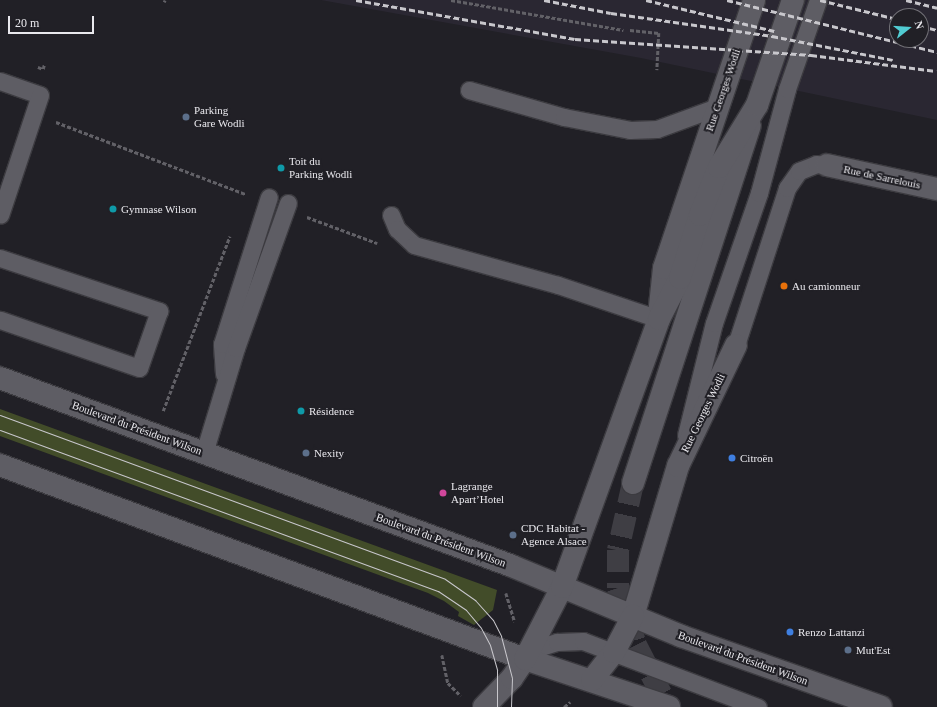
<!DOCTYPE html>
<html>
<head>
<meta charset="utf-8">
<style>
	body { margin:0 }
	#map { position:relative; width:937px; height:707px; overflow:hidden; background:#212026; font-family:Georgia,serif }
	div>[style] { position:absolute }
	.built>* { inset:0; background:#2a2732 }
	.green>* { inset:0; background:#424c29 }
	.tertiary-tunnel>* { height:22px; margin-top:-11px; transform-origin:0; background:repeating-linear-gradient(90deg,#3f3e44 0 22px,transparent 0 33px) }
	.path>* { height:2.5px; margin-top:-1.25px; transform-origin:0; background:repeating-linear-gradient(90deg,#626167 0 4px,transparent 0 6px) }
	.roads { filter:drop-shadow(1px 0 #3c3b40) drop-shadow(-1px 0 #3c3b40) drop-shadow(0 1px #3c3b40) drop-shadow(0 -1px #3c3b40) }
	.service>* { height:17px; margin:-8.5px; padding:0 8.5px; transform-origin:8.5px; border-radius:8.5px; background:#5e5d64 }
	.minor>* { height:22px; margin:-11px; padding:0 11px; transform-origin:11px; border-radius:11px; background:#5e5d64 }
	.tertiary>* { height:22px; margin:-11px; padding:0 11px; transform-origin:11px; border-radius:11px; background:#5e5d64 }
	.secondary>* { height:22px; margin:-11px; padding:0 11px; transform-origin:11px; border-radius:11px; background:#5e5d64 }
	.tram>* { height:1px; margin:-0.5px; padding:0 0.5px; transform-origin:0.5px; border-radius:0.5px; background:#c8c7cc }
	.rail>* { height:3px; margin-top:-1.5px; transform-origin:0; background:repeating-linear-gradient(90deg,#c8c7cc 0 6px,transparent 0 9px) }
	.dots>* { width:11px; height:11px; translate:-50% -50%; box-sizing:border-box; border:2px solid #212026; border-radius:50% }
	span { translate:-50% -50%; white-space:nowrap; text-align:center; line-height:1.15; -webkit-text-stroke:4px #212026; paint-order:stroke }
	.street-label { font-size:11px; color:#e9e8ed }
	.poi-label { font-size:11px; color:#e9e8ed }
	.left { translate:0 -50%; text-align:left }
	.north { position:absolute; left:889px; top:8px; width:40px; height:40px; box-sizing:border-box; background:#212026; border:1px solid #717076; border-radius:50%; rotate:73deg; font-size:11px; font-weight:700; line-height:16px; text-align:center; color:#e9e8ed }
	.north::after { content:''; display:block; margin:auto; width:14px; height:18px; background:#51ccd2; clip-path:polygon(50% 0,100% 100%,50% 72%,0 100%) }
	.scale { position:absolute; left:8px; top:16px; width:86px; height:18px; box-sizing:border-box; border:2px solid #e9e8ed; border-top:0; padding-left:5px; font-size:12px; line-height:14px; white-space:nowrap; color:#e9e8ed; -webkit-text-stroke:3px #212026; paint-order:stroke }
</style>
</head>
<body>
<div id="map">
	<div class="built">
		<i style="clip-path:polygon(evenodd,321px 0,937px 0,937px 120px,641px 58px,321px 0,897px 16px,921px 16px,921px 40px,897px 40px,897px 16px)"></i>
	</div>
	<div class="green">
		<i style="clip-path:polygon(0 409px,497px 590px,493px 610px,474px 625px,458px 616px,459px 612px,444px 601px,428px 593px,0 436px)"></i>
	</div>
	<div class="tertiary-tunnel">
		<i style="left:633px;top:483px;width:69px;rotate:102.6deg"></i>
		<i style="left:618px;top:550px;width:38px;rotate:90deg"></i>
		<i style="left:618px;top:588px;width:60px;rotate:72.5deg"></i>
		<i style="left:636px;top:645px;width:70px;rotate:62.7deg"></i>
	</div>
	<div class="path">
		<i style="left:451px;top:0;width:175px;rotate:9.9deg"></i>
		<i style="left:164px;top:2px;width:2px;rotate:-63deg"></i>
		<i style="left:630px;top:30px;width:29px;rotate:6deg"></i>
		<i style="left:659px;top:33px;width:37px;rotate:93deg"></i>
		<i style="left:38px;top:67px;width:5px;rotate:22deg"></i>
		<i style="left:43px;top:69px;width:4px;rotate:-76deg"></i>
		<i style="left:56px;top:122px;width:203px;rotate:20.8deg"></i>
		<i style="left:307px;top:217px;width:75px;rotate:20.4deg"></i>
		<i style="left:163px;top:411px;width:187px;rotate:-69.1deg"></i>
		<i style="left:506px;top:593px;width:30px;rotate:73deg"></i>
		<i style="left:442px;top:655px;width:29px;rotate:78deg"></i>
		<i style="left:448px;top:683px;width:18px;rotate:45deg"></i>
		<i style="left:564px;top:707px;width:8px;rotate:-40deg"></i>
	</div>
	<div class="roads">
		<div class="service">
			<i style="left:0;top:81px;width:42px;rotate:19.3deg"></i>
			<i style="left:40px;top:95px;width:126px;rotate:108.4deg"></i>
			<i style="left:469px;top:90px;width:99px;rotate:15.9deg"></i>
			<i style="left:564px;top:117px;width:67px;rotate:11.1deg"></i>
			<i style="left:630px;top:130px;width:27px;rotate:-2deg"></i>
			<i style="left:657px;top:129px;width:64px;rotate:-20.1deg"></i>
			<i style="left:391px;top:215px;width:15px;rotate:67deg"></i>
			<i style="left:397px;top:229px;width:23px;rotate:43deg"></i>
			<i style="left:414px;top:245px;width:149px;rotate:15.5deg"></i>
			<i style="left:558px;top:285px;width:107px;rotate:18.6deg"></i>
			<i style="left:0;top:258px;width:168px;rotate:18.4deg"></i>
			<i style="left:159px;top:311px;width:60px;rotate:109.3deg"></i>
			<i style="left:139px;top:368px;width:147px;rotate:-160.9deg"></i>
			<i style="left:736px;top:345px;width:165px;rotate:-72deg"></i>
			<i style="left:787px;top:188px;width:21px;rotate:-55deg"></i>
			<i style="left:799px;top:171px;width:18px;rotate:-22deg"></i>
			<i style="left:816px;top:164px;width:11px;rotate:5deg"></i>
			<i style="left:224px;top:374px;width:30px;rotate:-94deg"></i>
			<i style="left:222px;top:344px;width:154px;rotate:-72.3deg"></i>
			<i style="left:686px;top:435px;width:115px;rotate:-76deg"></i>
			<i style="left:714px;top:323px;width:138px;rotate:-70.9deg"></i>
			<i style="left:759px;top:193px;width:108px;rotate:-74.9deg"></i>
			<i style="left:787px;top:89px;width:94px;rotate:-70.8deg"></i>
			<i style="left:204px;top:453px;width:110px;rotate:-73.1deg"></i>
			<i style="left:236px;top:348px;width:154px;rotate:-70.3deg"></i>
			<i style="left:525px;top:659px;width:14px;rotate:-45deg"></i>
			<i style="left:535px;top:649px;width:23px;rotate:-18deg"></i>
			<i style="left:557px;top:642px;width:26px;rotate:-2deg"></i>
			<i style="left:583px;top:641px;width:187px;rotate:20.7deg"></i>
		</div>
		<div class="minor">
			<i style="left:827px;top:165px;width:113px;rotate:12.3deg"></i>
			<i style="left:633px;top:616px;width:157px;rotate:-73.3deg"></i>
			<i style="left:678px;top:466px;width:134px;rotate:-64.4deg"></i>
		</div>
		<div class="tertiary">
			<i style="left:633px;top:483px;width:376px;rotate:-71.9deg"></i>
			<i style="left:484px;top:707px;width:40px;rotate:-46deg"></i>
			<i style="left:512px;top:678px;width:23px;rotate:-56deg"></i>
		</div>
		<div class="secondary">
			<i style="left:660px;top:306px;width:38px;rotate:-84deg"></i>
			<i style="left:664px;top:268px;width:283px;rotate:-71.4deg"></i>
			<i style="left:0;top:378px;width:545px;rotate:20.16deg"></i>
			<i style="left:512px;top:566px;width:183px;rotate:22.5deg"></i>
			<i style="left:681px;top:636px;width:212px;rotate:19.5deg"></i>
			<i style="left:0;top:465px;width:560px;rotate:20.28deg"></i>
			<i style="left:525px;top:659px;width:152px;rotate:18.4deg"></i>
			<i style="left:525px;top:659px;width:81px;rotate:-62.8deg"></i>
			<i style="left:562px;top:587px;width:285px;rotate:-70.1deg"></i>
			<i style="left:659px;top:319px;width:46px;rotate:-62.9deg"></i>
			<i style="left:680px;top:278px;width:66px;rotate:-72.4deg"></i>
			<i style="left:700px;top:215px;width:52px;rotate:-68.4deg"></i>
			<i style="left:719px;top:167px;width:73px;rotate:-58.5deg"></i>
			<i style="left:757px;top:105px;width:111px;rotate:-71.1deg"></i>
			<i style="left:592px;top:680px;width:36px;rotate:-52deg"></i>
			<i style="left:614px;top:652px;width:41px;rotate:-62.2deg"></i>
		</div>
	</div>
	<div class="tram">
		<i style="left:0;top:415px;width:474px;rotate:20.2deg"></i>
		<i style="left:445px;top:579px;width:37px;rotate:35deg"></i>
		<i style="left:475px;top:600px;width:27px;rotate:48deg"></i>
		<i style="left:493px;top:620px;width:18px;rotate:63deg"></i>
		<i style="left:501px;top:636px;width:43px;rotate:75.3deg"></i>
		<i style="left:512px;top:678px;width:29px;rotate:92deg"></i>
		<i style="left:0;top:430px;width:467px;rotate:20.2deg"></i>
		<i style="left:438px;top:591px;width:34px;rotate:34deg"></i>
		<i style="left:466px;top:610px;width:23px;rotate:50deg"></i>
		<i style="left:481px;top:628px;width:19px;rotate:62deg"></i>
		<i style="left:490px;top:645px;width:26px;rotate:74deg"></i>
		<i style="left:497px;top:670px;width:37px;rotate:90deg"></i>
	</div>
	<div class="rail">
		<i style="left:356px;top:0;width:222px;rotate:10.1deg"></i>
		<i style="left:575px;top:39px;width:237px;rotate:3.9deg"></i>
		<i style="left:811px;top:55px;width:126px;rotate:7.3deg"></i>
		<i style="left:544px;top:0;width:68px;rotate:11deg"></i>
		<i style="left:611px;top:13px;width:163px;rotate:8.1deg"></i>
		<i style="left:772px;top:36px;width:123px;rotate:11.2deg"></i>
		<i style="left:646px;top:0;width:132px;rotate:13.6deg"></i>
		<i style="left:727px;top:0;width:216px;rotate:13.9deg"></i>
		<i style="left:820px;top:0;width:79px;rotate:13.9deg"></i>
		<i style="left:906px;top:0;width:32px;rotate:14deg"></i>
		<i style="left:921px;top:26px;width:16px;rotate:14deg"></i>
	</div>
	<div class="dots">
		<i style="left:186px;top:117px;background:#5c6f8a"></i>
		<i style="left:281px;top:168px;background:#0f9aa8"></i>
		<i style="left:113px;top:209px;background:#0f9aa8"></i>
		<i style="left:784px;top:286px;background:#e8710a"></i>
		<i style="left:301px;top:411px;background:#0f9aa8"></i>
		<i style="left:306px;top:453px;background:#5c6f8a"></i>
		<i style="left:732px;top:458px;background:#3f7fe0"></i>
		<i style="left:443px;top:493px;background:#d1479c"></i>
		<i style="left:513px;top:535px;background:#5c6f8a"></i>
		<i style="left:790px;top:632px;background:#3f7fe0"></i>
		<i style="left:848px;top:650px;background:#5c6f8a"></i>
	</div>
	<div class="street-label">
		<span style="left:723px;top:90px;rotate:-71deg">Rue Georges Wodli</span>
		<span style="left:882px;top:177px;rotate:12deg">Rue de Sarrelouis</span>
		<span style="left:703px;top:413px;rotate:-64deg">Rue Georges Wodli</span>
		<span style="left:137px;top:428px;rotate:20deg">Boulevard du Président Wilson</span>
		<span style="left:441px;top:540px;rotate:20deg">Boulevard du Président Wilson</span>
		<span style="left:743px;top:658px;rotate:20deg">Boulevard du Président Wilson</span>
	</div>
	<div class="poi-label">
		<span class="left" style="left:194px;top:117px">Parking<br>Gare Wodli</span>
		<span class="left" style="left:289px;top:168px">Toit du<br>Parking Wodli</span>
		<span class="left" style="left:121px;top:209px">Gymnase Wilson</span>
		<span class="left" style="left:792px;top:286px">Au camionneur</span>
		<span class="left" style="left:309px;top:411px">Résidence</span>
		<span class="left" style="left:314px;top:453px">Nexity</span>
		<span class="left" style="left:740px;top:458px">Citroën</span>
		<span class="left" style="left:451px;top:493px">Lagrange<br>Apart’Hotel</span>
		<span class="left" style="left:521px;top:535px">CDC Habitat -<br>Agence Alsace</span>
		<span class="left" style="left:798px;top:632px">Renzo Lattanzi</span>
		<span class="left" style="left:856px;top:650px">Mut'Est</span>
	</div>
	<div class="north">N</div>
	<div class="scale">20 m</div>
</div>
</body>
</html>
